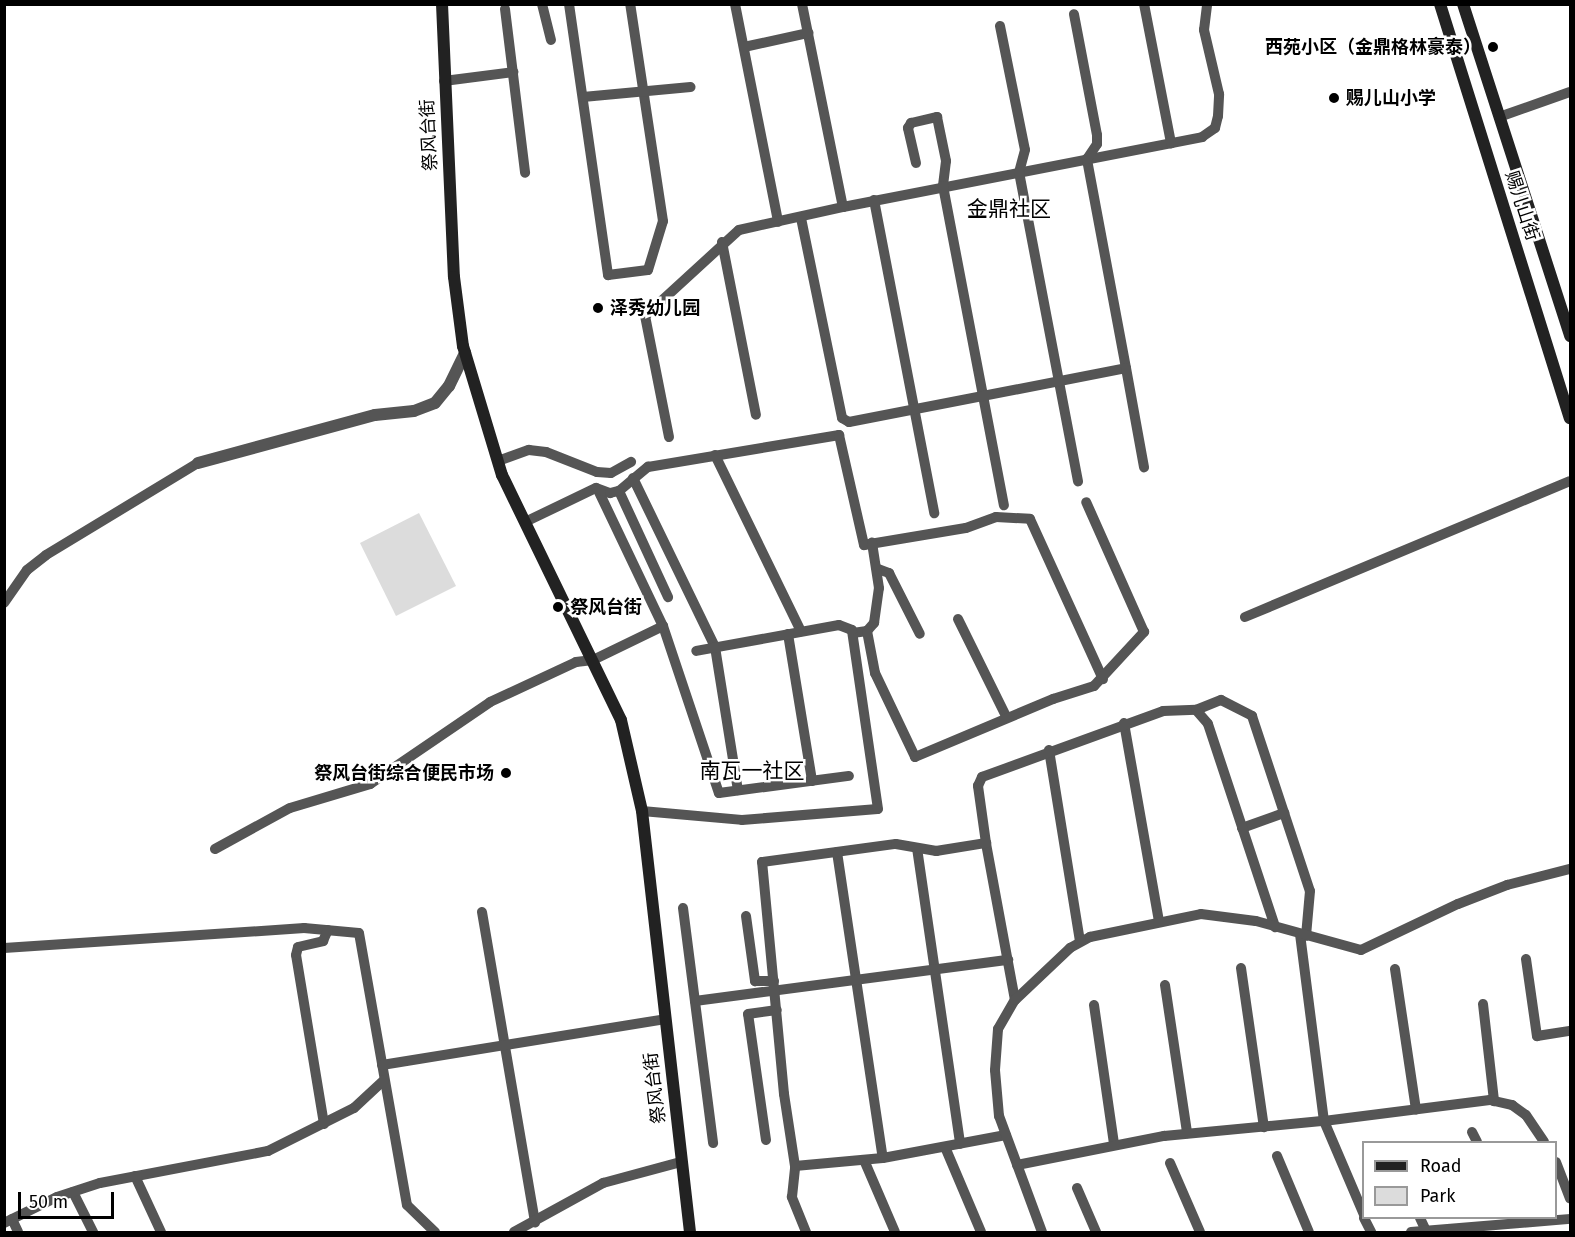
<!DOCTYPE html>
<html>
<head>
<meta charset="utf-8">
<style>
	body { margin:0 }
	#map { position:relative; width:1575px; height:1237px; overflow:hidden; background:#fff; font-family:"Fira Sans","Noto Sans SC",sans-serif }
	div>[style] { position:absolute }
	.green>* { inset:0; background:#dcdcdc }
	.minor>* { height:10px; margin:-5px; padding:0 5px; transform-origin:5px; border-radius:5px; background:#555 }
	.tertiary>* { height:12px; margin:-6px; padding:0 6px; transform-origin:6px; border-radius:6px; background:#555 }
	.secondary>* { height:12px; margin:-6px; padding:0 6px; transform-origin:6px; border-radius:6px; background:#222 }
	.dots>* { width:16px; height:16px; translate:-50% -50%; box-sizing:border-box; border:3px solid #fff; border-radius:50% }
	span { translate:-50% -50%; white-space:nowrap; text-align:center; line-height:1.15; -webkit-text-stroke:5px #fff; paint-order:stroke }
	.poi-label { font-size:18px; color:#000; font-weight:700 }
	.right { translate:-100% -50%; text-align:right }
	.left { translate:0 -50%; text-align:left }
	.street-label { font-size:18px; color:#000 }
	.quarter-label { font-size:21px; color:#000 }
	.frame { position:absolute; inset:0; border:6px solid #000; pointer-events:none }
	.legend { position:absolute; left:1362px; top:1141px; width:195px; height:78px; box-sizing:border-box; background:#fff; border:2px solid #999; margin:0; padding:8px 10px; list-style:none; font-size:18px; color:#000 }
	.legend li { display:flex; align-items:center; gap:12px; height:30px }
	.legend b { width:30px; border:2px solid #999 }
	.scale { position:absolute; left:18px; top:1192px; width:96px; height:27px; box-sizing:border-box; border:3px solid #000; border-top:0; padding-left:8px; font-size:18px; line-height:21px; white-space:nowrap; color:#000; -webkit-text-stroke:4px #fff; paint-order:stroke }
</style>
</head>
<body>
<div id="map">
	<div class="green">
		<i style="clip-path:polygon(419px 513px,456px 586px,396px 616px,360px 543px)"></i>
	</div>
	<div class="minor">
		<i style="left:542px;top:4px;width:37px;rotate:76deg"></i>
		<i style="left:569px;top:4px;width:274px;rotate:81.8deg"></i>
		<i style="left:608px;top:275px;width:40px;rotate:-7.1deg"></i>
		<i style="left:648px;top:270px;width:51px;rotate:-73deg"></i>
		<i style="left:663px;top:221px;width:219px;rotate:-98.6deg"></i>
		<i style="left:735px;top:4px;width:222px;rotate:78.8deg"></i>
		<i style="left:802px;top:4px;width:207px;rotate:78.6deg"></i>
		<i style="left:843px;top:207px;width:366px;rotate:-11deg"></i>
		<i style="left:1202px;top:137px;width:16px;rotate:-35deg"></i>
		<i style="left:1215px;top:128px;width:12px;rotate:-76deg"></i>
		<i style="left:1218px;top:116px;width:22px;rotate:-87deg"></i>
		<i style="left:1219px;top:94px;width:66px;rotate:-103.2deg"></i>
		<i style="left:1204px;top:30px;width:26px;rotate:-83deg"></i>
		<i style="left:1144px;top:4px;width:142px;rotate:79deg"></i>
		<i style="left:505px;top:9px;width:165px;rotate:83deg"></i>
		<i style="left:1000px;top:26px;width:126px;rotate:78.6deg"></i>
		<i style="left:1025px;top:150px;width:23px;rotate:105deg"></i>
		<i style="left:1019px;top:172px;width:315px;rotate:79.2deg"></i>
		<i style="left:744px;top:47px;width:66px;rotate:-12.3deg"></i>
		<i style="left:444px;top:81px;width:70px;rotate:-7.4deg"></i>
		<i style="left:583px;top:97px;width:108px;rotate:-5.3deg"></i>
		<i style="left:1499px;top:117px;width:75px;rotate:-19.4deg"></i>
		<i style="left:916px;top:163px;width:36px;rotate:-103deg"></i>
		<i style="left:908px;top:128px;width:6px;rotate:-59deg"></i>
		<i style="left:911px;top:123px;width:27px;rotate:-13deg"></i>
		<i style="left:937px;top:117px;width:45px;rotate:78.4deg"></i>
		<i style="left:946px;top:161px;width:25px;rotate:97deg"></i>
		<i style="left:943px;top:186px;width:325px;rotate:79.2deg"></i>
		<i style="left:874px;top:200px;width:319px;rotate:79.1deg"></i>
		<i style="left:801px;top:218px;width:204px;rotate:78.4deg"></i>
		<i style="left:842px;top:418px;width:8px;rotate:30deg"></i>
		<i style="left:849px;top:422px;width:282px;rotate:-11deg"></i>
		<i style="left:1126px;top:368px;width:213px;rotate:-100.6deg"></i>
		<i style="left:1087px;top:159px;width:18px;rotate:-56deg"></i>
		<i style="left:1097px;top:144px;width:9px;rotate:-90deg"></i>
		<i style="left:1097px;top:135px;width:123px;rotate:-100.8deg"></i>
		<i style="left:722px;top:242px;width:176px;rotate:78.9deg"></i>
		<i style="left:1126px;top:368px;width:101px;rotate:79.7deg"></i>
		<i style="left:669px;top:437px;width:123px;rotate:-101.2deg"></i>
		<i style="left:645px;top:316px;width:127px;rotate:-42.5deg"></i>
		<i style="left:739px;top:230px;width:107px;rotate:-12.5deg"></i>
		<i style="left:715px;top:455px;width:196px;rotate:64deg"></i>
		<i style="left:498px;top:461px;width:33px;rotate:-20deg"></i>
		<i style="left:529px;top:450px;width:17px;rotate:7deg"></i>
		<i style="left:546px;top:452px;width:55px;rotate:21.4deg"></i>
		<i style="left:597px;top:472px;width:14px;rotate:4deg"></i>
		<i style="left:611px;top:473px;width:23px;rotate:-29deg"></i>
		<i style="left:633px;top:478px;width:188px;rotate:64.1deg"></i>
		<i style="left:715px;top:647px;width:145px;rotate:80.9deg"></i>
		<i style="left:619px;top:491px;width:117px;rotate:65.2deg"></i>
		<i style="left:599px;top:492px;width:148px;rotate:64.5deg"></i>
		<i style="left:525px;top:522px;width:79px;rotate:-25.6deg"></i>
		<i style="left:596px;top:488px;width:15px;rotate:20deg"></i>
		<i style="left:610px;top:493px;width:9px;rotate:-13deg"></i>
		<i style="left:619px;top:491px;width:38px;rotate:-40deg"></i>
		<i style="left:648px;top:467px;width:194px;rotate:-9.5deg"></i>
		<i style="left:839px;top:435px;width:113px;rotate:77.2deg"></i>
		<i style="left:864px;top:545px;width:103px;rotate:-9.5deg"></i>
		<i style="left:966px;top:528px;width:32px;rotate:-20deg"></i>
		<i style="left:996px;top:517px;width:34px;rotate:3deg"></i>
		<i style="left:1030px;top:519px;width:176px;rotate:65.5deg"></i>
		<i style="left:878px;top:569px;width:12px;rotate:20deg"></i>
		<i style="left:889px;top:573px;width:68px;rotate:63.1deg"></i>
		<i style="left:4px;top:603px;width:40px;rotate:-55.1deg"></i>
		<i style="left:27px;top:570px;width:24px;rotate:-38deg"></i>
		<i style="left:46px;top:555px;width:178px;rotate:-31.2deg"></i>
		<i style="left:1245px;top:617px;width:352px;rotate:-22.7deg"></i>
		<i style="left:958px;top:619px;width:110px;rotate:63.7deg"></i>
		<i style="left:867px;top:631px;width:11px;rotate:-49deg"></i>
		<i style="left:874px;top:623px;width:35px;rotate:-82deg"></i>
		<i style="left:879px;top:588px;width:46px;rotate:-98.8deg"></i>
		<i style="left:853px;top:633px;width:14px;rotate:-8deg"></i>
		<i style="left:867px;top:631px;width:43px;rotate:79.2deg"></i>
		<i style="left:875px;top:673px;width:93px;rotate:64.5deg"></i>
		<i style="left:915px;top:757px;width:150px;rotate:-22.8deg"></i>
		<i style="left:1053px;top:699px;width:43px;rotate:-17.6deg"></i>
		<i style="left:1094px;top:686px;width:74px;rotate:-47.2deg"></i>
		<i style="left:1144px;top:632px;width:142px;rotate:-114deg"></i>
		<i style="left:788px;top:634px;width:149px;rotate:80.7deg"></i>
		<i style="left:1196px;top:710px;width:27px;rotate:-22deg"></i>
		<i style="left:1221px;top:700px;width:35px;rotate:27deg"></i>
		<i style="left:1252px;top:716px;width:184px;rotate:71.7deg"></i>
		<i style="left:1310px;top:891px;width:45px;rotate:95.1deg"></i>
		<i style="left:1124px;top:723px;width:202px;rotate:80deg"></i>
		<i style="left:1049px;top:750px;width:194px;rotate:80.8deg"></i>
		<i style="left:642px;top:811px;width:100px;rotate:5.1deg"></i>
		<i style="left:742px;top:820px;width:136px;rotate:-4.6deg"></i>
		<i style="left:878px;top:809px;width:181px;rotate:-98.3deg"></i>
		<i style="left:852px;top:630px;width:14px;rotate:-159deg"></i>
		<i style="left:839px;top:625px;width:145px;rotate:169.7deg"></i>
		<i style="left:1242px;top:828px;width:45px;rotate:-19.7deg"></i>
		<i style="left:917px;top:848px;width:299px;rotate:81.7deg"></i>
		<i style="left:215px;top:849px;width:85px;rotate:-28.7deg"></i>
		<i style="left:290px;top:808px;width:84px;rotate:-16.7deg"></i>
		<i style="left:370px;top:784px;width:145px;rotate:-34.3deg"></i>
		<i style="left:490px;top:702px;width:95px;rotate:-24.9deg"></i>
		<i style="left:576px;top:662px;width:17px;rotate:-7deg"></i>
		<i style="left:593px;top:660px;width:78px;rotate:-25.9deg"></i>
		<i style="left:663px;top:626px;width:176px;rotate:71.5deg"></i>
		<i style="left:719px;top:793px;width:131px;rotate:-7.5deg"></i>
		<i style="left:837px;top:852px;width:309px;rotate:81.5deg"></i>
		<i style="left:683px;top:908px;width:237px;rotate:82.7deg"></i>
		<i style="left:482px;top:912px;width:315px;rotate:80.3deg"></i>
		<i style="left:746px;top:916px;width:66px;rotate:82.1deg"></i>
		<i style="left:755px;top:981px;width:19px"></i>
		<i style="left:1300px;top:934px;width:189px;rotate:82.7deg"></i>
		<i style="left:1324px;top:1121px;width:102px;rotate:66.9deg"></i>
		<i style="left:4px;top:948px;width:301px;rotate:-3.8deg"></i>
		<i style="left:304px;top:928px;width:55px;rotate:5.2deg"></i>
		<i style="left:359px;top:933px;width:276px;rotate:80deg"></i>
		<i style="left:407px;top:1205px;width:39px;rotate:44deg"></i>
		<i style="left:1526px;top:959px;width:78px;rotate:81.9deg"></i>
		<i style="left:1537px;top:1036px;width:33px;rotate:-9deg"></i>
		<i style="left:1241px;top:968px;width:161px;rotate:81.8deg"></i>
		<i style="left:1395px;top:969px;width:142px;rotate:81.5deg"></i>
		<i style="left:1165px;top:985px;width:150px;rotate:81.5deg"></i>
		<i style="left:1015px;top:1000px;width:160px;rotate:-100.5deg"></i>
		<i style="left:986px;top:843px;width:58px;rotate:-98deg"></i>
		<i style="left:978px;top:786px;width:10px;rotate:-66deg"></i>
		<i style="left:982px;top:777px;width:193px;rotate:-20deg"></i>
		<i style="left:1163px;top:711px;width:33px;rotate:-2deg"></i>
		<i style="left:1196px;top:710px;width:18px;rotate:49deg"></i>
		<i style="left:1208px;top:724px;width:214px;rotate:71.7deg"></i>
		<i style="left:695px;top:1001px;width:316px;rotate:-7.5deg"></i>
		<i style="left:1483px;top:1004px;width:98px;rotate:83.5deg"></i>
		<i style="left:1094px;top:1005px;width:139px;rotate:81.8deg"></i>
		<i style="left:382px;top:1065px;width:287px;rotate:-9.2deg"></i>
		<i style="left:324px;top:1124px;width:171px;rotate:-99.4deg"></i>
		<i style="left:296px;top:955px;width:8px;rotate:-76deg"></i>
		<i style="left:298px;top:947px;width:26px;rotate:-13deg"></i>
		<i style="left:323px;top:941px;width:12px;rotate:-66deg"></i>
		<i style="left:1472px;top:1132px;width:11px;rotate:63deg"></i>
		<i style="left:766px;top:1140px;width:127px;rotate:-98.1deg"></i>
		<i style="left:748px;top:1014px;width:29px;rotate:-8deg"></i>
		<i style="left:945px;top:1147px;width:92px;rotate:67deg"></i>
		<i style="left:1277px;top:1156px;width:82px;rotate:67.2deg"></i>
		<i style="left:864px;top:1160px;width:78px;rotate:66.7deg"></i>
		<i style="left:1556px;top:1162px;width:39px;rotate:69deg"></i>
		<i style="left:1170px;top:1163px;width:75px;rotate:66.5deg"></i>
		<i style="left:1017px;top:1165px;width:150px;rotate:-11.2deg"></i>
		<i style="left:1164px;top:1136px;width:161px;rotate:-5.4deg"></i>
		<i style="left:1324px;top:1121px;width:167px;rotate:-7.2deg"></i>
		<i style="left:1490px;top:1100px;width:23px;rotate:13deg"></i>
		<i style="left:1512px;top:1105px;width:17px;rotate:36deg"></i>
		<i style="left:1526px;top:1115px;width:32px;rotate:56deg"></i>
		<i style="left:795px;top:1166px;width:88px;rotate:-5.2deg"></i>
		<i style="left:883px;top:1158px;width:125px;rotate:-10.6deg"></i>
		<i style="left:135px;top:1176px;width:62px;rotate:65.1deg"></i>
		<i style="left:1077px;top:1188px;width:48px;rotate:66.6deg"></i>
		<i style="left:73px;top:1192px;width:45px;rotate:63.4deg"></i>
		<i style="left:1364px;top:1218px;width:16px;rotate:63deg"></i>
		<i style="left:1420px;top:1218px;width:14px;rotate:65deg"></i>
		<i style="left:12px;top:1219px;width:14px;rotate:65deg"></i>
		<i style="left:4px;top:1223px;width:59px;rotate:-26.1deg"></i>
		<i style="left:57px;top:1197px;width:45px;rotate:-18deg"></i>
		<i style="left:100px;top:1183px;width:171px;rotate:-10.8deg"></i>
		<i style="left:268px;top:1151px;width:96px;rotate:-26.6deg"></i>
		<i style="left:354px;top:1108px;width:41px;rotate:-43deg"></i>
		<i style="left:514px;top:1232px;width:102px;rotate:-28.8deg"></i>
		<i style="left:603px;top:1183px;width:81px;rotate:-15.1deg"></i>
		<i style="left:806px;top:1232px;width:38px;rotate:-112deg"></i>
		<i style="left:792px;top:1197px;width:31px;rotate:-84deg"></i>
		<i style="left:795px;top:1166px;width:73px;rotate:-98.7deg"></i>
		<i style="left:784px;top:1094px;width:233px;rotate:-95.4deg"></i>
		<i style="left:762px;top:862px;width:135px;rotate:-7.7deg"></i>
		<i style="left:896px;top:844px;width:41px;rotate:9.9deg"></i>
		<i style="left:936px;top:851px;width:51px;rotate:-9.1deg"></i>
		<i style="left:1042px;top:1232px;width:124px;rotate:-110.3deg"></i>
		<i style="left:999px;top:1116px;width:46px;rotate:-95deg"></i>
		<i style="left:995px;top:1070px;width:41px;rotate:-85.8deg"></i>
		<i style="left:998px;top:1029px;width:34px;rotate:-60deg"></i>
		<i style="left:1015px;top:1000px;width:76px;rotate:-43.4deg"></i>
		<i style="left:1070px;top:948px;width:23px;rotate:-29deg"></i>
		<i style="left:1090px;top:937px;width:113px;rotate:-11.7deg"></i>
		<i style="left:1201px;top:914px;width:55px;rotate:7.3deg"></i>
		<i style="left:1256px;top:921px;width:109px;rotate:15.4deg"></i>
		<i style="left:1361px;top:950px;width:107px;rotate:-25.4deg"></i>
		<i style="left:1458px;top:904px;width:53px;rotate:-21.2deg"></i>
		<i style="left:1507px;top:885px;width:65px;rotate:-14.3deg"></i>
		<i style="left:1411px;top:1232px;width:160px;rotate:-4.7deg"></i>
	</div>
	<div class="tertiary">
		<i style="left:198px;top:463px;width:183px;rotate:-15.2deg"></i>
		<i style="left:375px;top:415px;width:39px;rotate:-6deg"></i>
		<i style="left:414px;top:411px;width:22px;rotate:-21deg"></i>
		<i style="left:435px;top:403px;width:22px;rotate:-51deg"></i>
		<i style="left:449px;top:386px;width:37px;rotate:-64deg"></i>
	</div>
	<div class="secondary">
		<i style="left:442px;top:4px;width:273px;rotate:87.5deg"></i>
		<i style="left:454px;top:277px;width:70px;rotate:82.6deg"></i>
		<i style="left:463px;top:346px;width:135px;rotate:73.2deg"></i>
		<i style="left:502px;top:475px;width:272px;rotate:64.1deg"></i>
		<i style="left:621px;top:720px;width:93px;rotate:77deg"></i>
		<i style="left:642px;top:811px;width:424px;rotate:83.5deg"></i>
		<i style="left:1440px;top:4px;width:434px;rotate:72.6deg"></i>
		<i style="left:1463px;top:4px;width:349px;rotate:72.1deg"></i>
	</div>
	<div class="dots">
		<i style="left:1493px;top:47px;background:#000"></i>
		<i style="left:1334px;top:98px;background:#000"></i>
		<i style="left:598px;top:308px;background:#000"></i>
		<i style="left:558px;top:607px;background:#000"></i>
		<i style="left:506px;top:773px;background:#000"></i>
	</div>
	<div class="poi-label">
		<span class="right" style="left:1481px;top:47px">西苑小区（金鼎格林豪泰）</span>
		<span class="left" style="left:1346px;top:98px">赐儿山小学</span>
		<span class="left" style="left:610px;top:308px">泽秀幼儿园</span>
		<span class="left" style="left:570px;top:607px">祭风台街</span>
		<span class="right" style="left:494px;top:773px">祭风台街综合便民市场</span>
	</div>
	<div class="street-label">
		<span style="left:429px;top:135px;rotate:-93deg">祭风台街</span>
		<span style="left:1522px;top:206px;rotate:72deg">赐儿山街</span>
		<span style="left:655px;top:1088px;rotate:-97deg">祭风台街</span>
	</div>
	<div class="quarter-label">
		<span style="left:1009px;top:209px">金鼎社区</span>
		<span style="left:752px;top:771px">南瓦一社区</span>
	</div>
	<div class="frame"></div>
	<ul class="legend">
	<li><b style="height:8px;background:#222"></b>Road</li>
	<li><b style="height:16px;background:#dcdcdc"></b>Park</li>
	</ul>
	<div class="scale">50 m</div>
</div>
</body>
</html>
